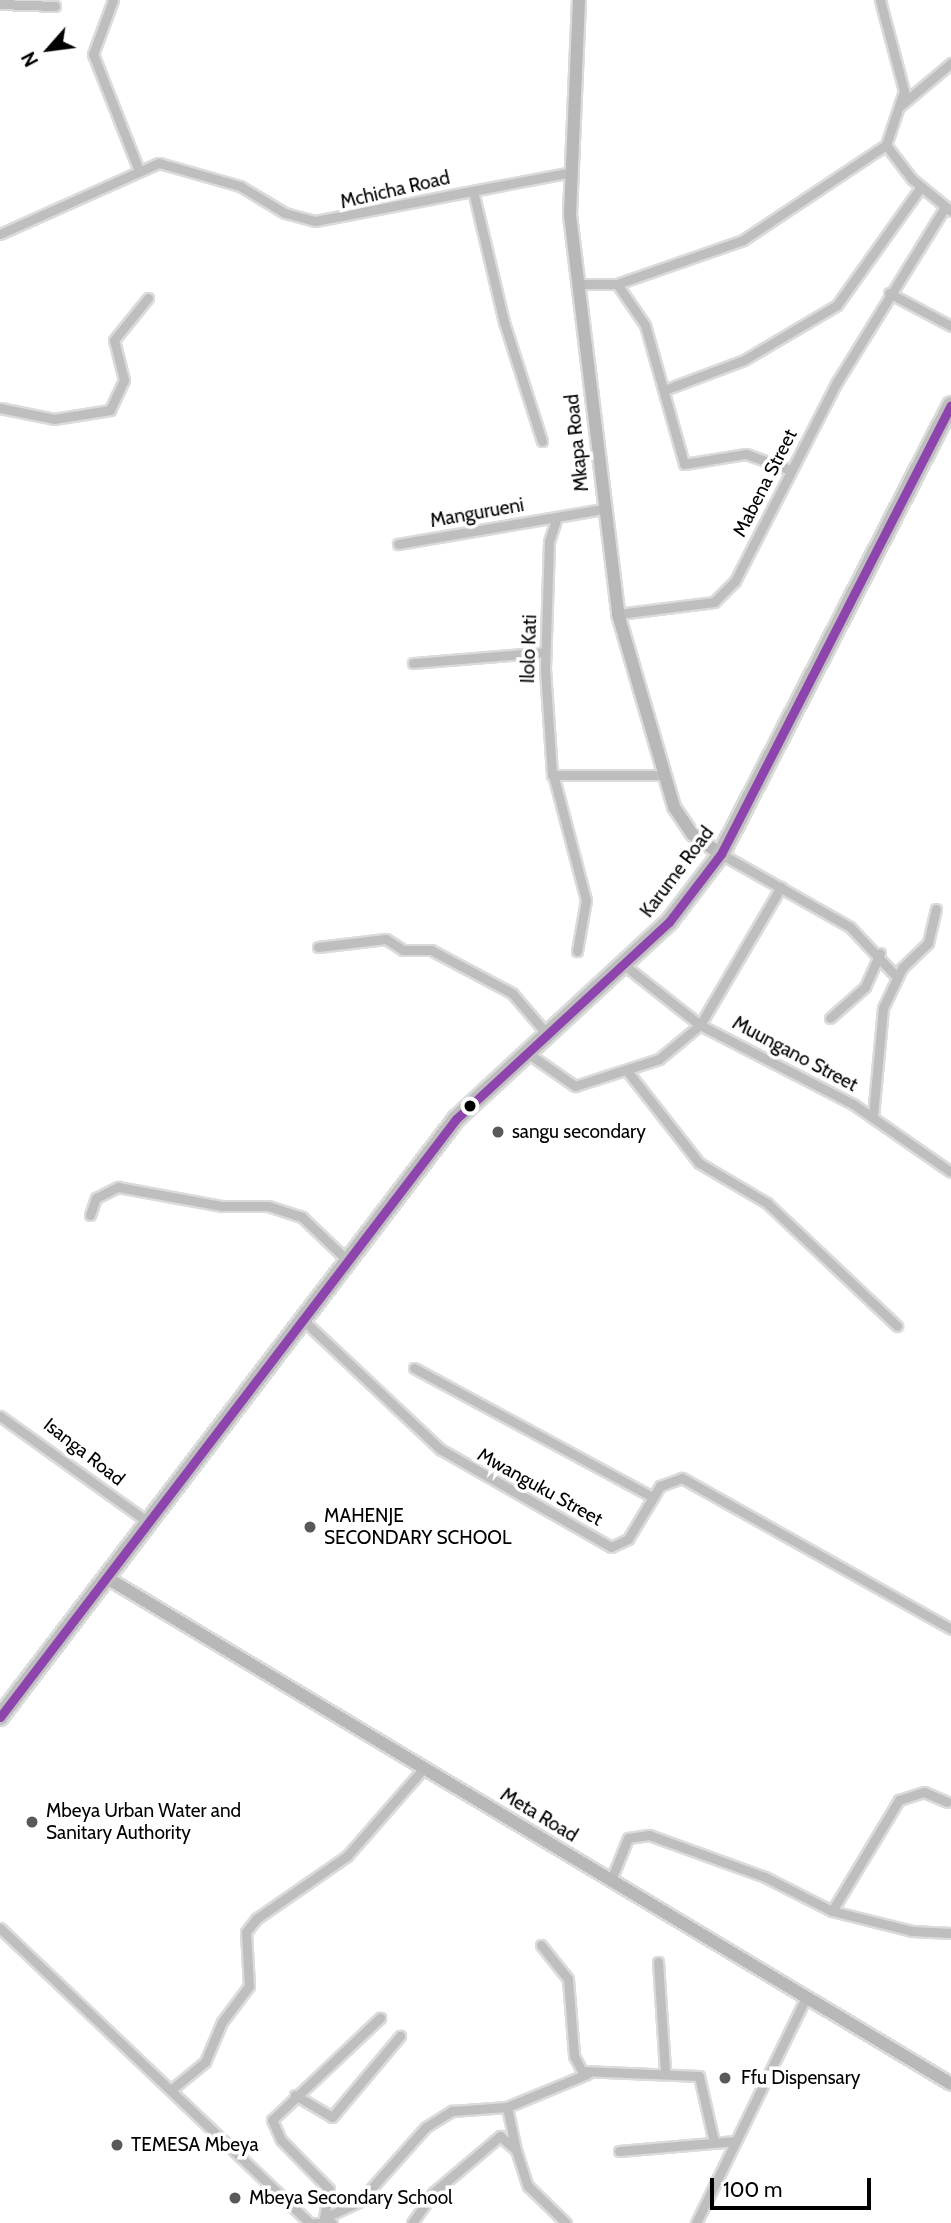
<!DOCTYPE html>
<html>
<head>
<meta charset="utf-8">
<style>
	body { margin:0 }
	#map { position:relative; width:951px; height:2223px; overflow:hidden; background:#fff; font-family:Cabin,sans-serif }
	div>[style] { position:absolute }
	.roads { filter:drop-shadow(2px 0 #dbdbdb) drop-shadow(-2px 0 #dbdbdb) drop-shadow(0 2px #dbdbdb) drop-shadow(0 -2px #dbdbdb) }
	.street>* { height:9px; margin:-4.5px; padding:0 4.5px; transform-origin:4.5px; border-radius:4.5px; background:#bebebe }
	.secondary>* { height:12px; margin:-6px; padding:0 6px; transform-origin:6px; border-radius:6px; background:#b8b8b8 }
	.highway>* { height:16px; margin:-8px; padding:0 8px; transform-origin:8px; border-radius:8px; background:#bebebe }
	.bus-1>* { height:9px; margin:-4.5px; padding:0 4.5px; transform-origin:4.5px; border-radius:4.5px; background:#8e44ad }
	.dots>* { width:19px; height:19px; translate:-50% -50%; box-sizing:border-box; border:4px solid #fff; border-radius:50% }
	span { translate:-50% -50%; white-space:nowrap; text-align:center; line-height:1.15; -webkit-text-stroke:7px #fff; paint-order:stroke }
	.street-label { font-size:19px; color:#000 }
	.poi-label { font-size:19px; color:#000 }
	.left { translate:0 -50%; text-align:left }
	.north { position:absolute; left:14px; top:14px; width:70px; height:70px; -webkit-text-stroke:5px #fff; paint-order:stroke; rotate:242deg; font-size:19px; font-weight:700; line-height:28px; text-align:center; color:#000 }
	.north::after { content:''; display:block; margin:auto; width:24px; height:32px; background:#000; clip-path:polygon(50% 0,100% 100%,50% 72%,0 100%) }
	.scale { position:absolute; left:710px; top:2178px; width:161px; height:32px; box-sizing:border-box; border:4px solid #000; border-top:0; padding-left:9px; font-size:21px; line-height:24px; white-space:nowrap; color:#000; -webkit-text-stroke:5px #fff; paint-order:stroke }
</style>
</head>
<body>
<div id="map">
	<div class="roads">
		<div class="street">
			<i style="left:113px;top:0;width:58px;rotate:110.3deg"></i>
			<i style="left:93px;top:54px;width:123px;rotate:68.5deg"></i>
			<i style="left:0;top:4px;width:55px;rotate:2.1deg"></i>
			<i style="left:900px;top:106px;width:67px;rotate:-40.1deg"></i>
			<i style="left:886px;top:145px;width:43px;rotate:52.6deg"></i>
			<i style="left:912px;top:179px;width:50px;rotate:39.4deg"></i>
			<i style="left:473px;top:191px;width:135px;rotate:76.7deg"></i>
			<i style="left:504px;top:322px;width:125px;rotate:72.3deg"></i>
			<i style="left:0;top:234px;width:174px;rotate:-24.1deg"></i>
			<i style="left:159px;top:163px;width:84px;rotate:15.9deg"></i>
			<i style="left:240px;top:186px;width:52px;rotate:31deg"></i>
			<i style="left:285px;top:213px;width:31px;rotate:15deg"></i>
			<i style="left:315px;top:221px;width:261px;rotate:-10.8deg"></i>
			<i style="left:581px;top:284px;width:36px"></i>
			<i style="left:617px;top:284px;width:133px;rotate:-19.2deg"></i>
			<i style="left:743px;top:240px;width:172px;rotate:-33.6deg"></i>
			<i style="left:886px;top:145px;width:57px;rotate:-71.6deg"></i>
			<i style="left:904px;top:91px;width:94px;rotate:-104.8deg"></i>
			<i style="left:617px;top:284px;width:50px;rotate:55.7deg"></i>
			<i style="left:645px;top:325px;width:144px;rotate:74.3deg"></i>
			<i style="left:684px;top:464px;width:63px;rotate:-9.2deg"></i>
			<i style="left:746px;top:454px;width:45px;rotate:19.7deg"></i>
			<i style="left:889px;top:293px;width:70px;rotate:28deg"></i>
			<i style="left:667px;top:389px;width:82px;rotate:-20.6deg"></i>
			<i style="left:744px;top:360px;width:108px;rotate:-30.6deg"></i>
			<i style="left:837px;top:305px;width:145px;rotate:-54.6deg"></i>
			<i style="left:0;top:408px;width:55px;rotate:11.5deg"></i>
			<i style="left:54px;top:419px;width:57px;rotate:-9.1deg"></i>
			<i style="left:110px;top:410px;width:33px;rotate:-65deg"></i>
			<i style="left:124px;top:380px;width:41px;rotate:-104deg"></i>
			<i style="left:114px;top:340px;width:54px;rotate:-51deg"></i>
			<i style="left:556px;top:520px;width:23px;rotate:108deg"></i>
			<i style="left:549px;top:542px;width:127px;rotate:91.8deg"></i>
			<i style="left:545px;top:669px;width:106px;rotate:86.2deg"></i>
			<i style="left:552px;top:775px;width:112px"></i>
			<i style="left:398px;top:544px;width:208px;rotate:-9.7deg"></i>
			<i style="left:618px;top:614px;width:97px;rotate:-7.1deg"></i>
			<i style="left:714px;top:602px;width:30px;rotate:-45deg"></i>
			<i style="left:735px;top:581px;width:224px;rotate:-62.9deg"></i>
			<i style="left:837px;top:382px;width:206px;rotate:-58.3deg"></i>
			<i style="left:413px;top:663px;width:133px;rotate:-4.7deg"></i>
			<i style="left:554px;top:778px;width:126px;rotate:75.3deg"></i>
			<i style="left:586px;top:900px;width:52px;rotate:100deg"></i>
			<i style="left:721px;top:854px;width:148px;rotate:29.5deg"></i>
			<i style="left:850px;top:927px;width:69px;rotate:46.8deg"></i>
			<i style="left:318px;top:947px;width:68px;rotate:-6.7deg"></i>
			<i style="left:386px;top:939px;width:20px;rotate:33deg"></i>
			<i style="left:403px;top:950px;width:28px"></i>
			<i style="left:431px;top:950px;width:92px;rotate:28deg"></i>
			<i style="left:512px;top:993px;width:52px;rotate:49.6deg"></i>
			<i style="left:624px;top:965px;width:97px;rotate:38.3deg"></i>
			<i style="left:700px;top:1025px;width:172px;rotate:27.3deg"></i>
			<i style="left:853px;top:1104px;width:119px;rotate:34.8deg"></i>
			<i style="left:830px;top:1018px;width:47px;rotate:-41.5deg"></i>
			<i style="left:865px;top:987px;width:37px;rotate:-66deg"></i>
			<i style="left:526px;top:1052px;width:60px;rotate:34.8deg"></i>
			<i style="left:575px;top:1086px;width:88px;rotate:-17.8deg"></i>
			<i style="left:659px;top:1059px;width:53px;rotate:-39.7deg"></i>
			<i style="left:700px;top:1025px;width:160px;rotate:-59.6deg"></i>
			<i style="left:628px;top:1072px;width:115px;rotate:52deg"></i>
			<i style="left:699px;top:1163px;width:79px;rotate:30.5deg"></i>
			<i style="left:767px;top:1203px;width:179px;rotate:43.4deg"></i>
			<i style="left:873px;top:1116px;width:108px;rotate:-84.7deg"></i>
			<i style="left:883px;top:1008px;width:44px;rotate:-64.6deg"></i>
			<i style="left:902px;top:968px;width:36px;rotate:-44deg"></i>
			<i style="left:928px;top:943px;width:35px;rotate:-77deg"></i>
			<i style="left:90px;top:1215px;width:18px;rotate:-71deg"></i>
			<i style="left:96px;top:1198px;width:25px;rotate:-27deg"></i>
			<i style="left:118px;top:1187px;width:106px;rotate:10.4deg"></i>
			<i style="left:222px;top:1206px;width:46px"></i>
			<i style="left:268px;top:1206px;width:36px;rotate:18deg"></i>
			<i style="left:302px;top:1217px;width:62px;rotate:43.7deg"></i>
			<i style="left:302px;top:1319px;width:190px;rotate:43.3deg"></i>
			<i style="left:440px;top:1449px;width:197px;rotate:29.8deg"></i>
			<i style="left:611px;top:1547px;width:19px;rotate:-25deg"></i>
			<i style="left:628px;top:1539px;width:62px;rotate:-58.9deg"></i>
			<i style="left:660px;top:1486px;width:23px;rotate:-20deg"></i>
			<i style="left:682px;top:1478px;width:308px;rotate:29.3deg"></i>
			<i style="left:414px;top:1368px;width:272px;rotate:28.4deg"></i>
			<i style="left:0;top:1416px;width:178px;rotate:35.6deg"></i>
			<i style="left:611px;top:1880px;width:45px;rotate:-68deg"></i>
			<i style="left:628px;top:1838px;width:21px;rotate:-8deg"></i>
			<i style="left:649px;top:1835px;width:123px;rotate:19.9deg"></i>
			<i style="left:765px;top:1877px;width:75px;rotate:26.9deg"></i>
			<i style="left:832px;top:1911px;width:82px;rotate:14deg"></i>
			<i style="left:912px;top:1931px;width:39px;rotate:3deg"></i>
			<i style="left:832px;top:1911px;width:130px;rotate:-58.9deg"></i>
			<i style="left:899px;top:1800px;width:26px;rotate:-18deg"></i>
			<i style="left:924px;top:1792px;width:25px;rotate:23deg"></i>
			<i style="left:0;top:1928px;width:428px;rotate:43.6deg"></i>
			<i style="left:541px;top:1945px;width:43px;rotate:51.5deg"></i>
			<i style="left:568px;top:1979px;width:77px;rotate:85.5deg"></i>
			<i style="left:574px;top:2056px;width:17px;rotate:62deg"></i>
			<i style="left:582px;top:2071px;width:117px;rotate:2.4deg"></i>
			<i style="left:699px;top:2076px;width:68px;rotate:77.2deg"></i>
			<i style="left:658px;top:1962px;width:109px;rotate:86.3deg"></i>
			<i style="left:172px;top:2089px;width:43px;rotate:-39.3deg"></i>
			<i style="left:205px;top:2062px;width:43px;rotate:-67deg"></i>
			<i style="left:222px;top:2022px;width:45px;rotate:-53.1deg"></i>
			<i style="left:249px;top:1986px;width:54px;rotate:-93.2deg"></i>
			<i style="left:246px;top:1932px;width:16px;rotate:-52deg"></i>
			<i style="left:256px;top:1919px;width:111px;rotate:-34.7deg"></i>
			<i style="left:347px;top:1856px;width:117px;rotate:-48.8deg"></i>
			<i style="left:295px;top:2095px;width:43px;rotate:30.7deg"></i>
			<i style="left:332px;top:2117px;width:106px;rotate:-50deg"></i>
			<i style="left:507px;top:2107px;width:87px;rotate:-22.4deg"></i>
			<i style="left:619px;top:2151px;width:117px;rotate:-4.9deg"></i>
			<i style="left:324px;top:2218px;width:40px;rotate:-25deg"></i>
			<i style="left:360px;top:2201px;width:99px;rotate:-48.3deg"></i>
			<i style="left:426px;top:2127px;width:31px;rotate:-32deg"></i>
			<i style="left:452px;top:2111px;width:55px;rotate:-4.2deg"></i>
			<i style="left:507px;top:2107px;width:44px;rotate:78.2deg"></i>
			<i style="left:324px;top:2218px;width:29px;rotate:-80deg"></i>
			<i style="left:329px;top:2189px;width:69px;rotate:-134.4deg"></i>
			<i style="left:281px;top:2140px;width:22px;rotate:-114deg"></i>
			<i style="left:272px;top:2120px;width:149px;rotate:-43.4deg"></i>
			<i style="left:315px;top:2223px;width:17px"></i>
			<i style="left:412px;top:2223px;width:38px;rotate:-55deg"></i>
			<i style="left:434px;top:2192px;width:87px;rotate:-40.3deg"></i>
			<i style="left:500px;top:2136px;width:21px;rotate:41deg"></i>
			<i style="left:516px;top:2150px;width:38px;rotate:72deg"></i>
			<i style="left:528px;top:2186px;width:53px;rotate:44.2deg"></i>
			<i style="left:696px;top:2223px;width:251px;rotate:-64deg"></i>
		</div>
		<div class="secondary">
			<i style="left:579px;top:0;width:215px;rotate:92.4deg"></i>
			<i style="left:570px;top:215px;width:402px;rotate:83.1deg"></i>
			<i style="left:618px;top:614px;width:201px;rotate:73.8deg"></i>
			<i style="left:674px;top:807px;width:32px;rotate:56deg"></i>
			<i style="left:692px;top:834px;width:35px;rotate:35deg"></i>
			<i style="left:107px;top:1578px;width:984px;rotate:30.94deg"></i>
		</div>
		<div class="highway">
			<i style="left:0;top:1717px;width:752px;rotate:-52.67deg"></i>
			<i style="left:456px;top:1119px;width:290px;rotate:-42.8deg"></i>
			<i style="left:669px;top:922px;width:86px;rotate:-52.6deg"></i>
			<i style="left:721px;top:854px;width:504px;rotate:-62.88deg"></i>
		</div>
	</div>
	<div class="bus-1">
		<i style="left:0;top:1717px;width:752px;rotate:-52.67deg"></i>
		<i style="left:456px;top:1119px;width:290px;rotate:-42.8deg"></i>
		<i style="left:669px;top:922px;width:86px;rotate:-52.6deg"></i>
		<i style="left:721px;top:854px;width:504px;rotate:-62.88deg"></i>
	</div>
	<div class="dots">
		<i style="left:470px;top:1106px;background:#000"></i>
		<i style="left:498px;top:1132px;background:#595959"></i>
		<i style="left:310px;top:1527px;background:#595959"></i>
		<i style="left:32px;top:1822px;background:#595959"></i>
		<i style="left:725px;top:2078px;background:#595959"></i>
		<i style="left:117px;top:2145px;background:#595959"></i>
		<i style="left:235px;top:2198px;background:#595959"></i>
	</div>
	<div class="street-label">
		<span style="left:395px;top:190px;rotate:-13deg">Mchicha Road</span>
		<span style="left:577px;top:443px;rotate:-96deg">Mkapa Road</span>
		<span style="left:765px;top:483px;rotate:-63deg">Mabena Street</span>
		<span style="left:477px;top:513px;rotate:-10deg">Mangurueni</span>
		<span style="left:529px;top:649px;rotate:-88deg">Ilolo Kati</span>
		<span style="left:677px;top:872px;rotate:-53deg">Karume Road</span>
		<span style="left:795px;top:1054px;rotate:28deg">Muungano Street</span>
		<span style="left:84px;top:1452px;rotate:38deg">Isanga Road</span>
		<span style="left:540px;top:1487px;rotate:29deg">Mwanguku Street</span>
		<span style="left:539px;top:1815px;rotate:31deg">Meta Road</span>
	</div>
	<div class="poi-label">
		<span class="left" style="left:512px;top:1132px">sangu secondary</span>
		<span class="left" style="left:324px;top:1527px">MAHENJE<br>SECONDARY SCHOOL</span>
		<span class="left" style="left:46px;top:1822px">Mbeya Urban Water and<br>Sanitary Authority</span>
		<span class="left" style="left:741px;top:2078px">Ffu Dispensary</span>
		<span class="left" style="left:131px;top:2145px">TEMESA Mbeya</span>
		<span class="left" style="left:249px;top:2198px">Mbeya Secondary School</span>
	</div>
	<div class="north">N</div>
	<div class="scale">100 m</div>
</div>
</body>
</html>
